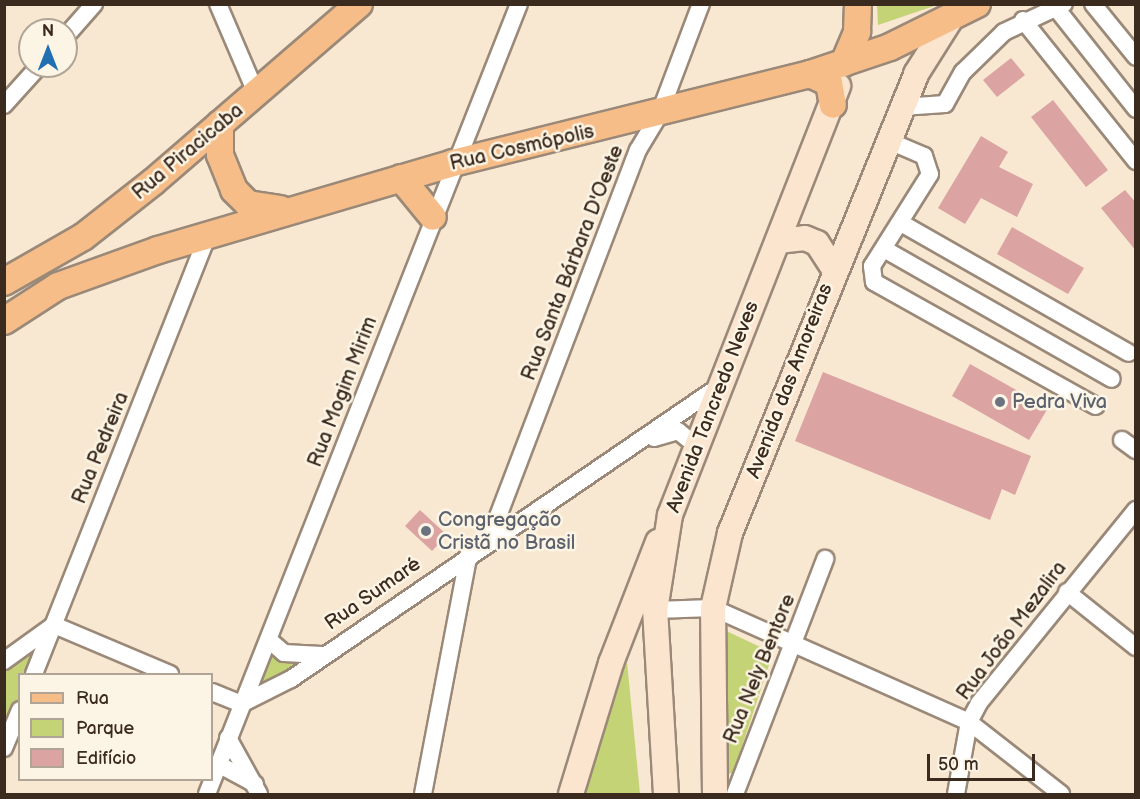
<!DOCTYPE html>
<html>
<head>
<meta charset="utf-8">
<style>
	body { margin:0 }
	#map { position:relative; width:1140px; height:799px; overflow:hidden; background:#f8e8d2; font-family:"Balsamiq Sans",sans-serif }
	div>[style] { position:absolute }
	.green>* { inset:0; background:#c4d375 }
	.building>* { inset:0; background:#dba3a1 }
	.roads { filter:drop-shadow(2px 0 #9a8978) drop-shadow(-2px 0 #9a8978) drop-shadow(0 2px #9a8978) drop-shadow(0 -2px #9a8978) }
	.street>* { height:16px; margin:-8px; padding:0 8px; transform-origin:8px; border-radius:8px; background:#fff }
	.secondary>* { height:24px; margin:-12px; padding:0 12px; transform-origin:12px; border-radius:12px; background:#fce5cf }
	.primary>* { height:26px; margin:-13px; padding:0 13px; transform-origin:13px; border-radius:13px; background:#f7bd88 }
	.dots>* { width:16px; height:16px; translate:-50% -50%; box-sizing:border-box; border:3px solid #fcf5e5; border-radius:50% }
	span { translate:-50% -50%; white-space:nowrap; text-align:center; line-height:1.15; -webkit-text-stroke:5px #fcf5e5; paint-order:stroke }
	.street-label { font-size:20px; color:#3b2a1e }
	.worship-label { font-size:20px; color:#5b616d }
	.left { translate:0 -50%; text-align:left }
	.frame { position:absolute; inset:0; border:6px solid #3b2a1e; pointer-events:none }
	.legend { position:absolute; left:18px; top:673px; width:195px; height:108px; box-sizing:border-box; background:#fcf5e5; border:2px solid #afa495; margin:0; padding:8px 10px; list-style:none; font-size:18px; color:#3b2a1e }
	.legend li { display:flex; align-items:center; gap:12px; height:30px }
	.legend b { width:30px; border:2px solid #afa495 }
	.north { position:absolute; left:18px; top:18px; width:60px; height:60px; box-sizing:border-box; background:#fcf5e5; border:2px solid #afa495; border-radius:50%; rotate:0deg; font-size:16px; font-weight:700; line-height:24px; text-align:center; color:#3b2a1e }
	.north::after { content:''; display:block; margin:auto; width:21px; height:27px; background:#1f6fb2; clip-path:polygon(50% 0,100% 100%,50% 72%,0 100%) }
	.scale { position:absolute; left:927px; top:754px; width:108px; height:27px; box-sizing:border-box; border:3px solid #3b2a1e; border-top:0; padding-left:8px; font-size:18px; line-height:21px; white-space:nowrap; color:#3b2a1e; -webkit-text-stroke:4px #fcf5e5; paint-order:stroke }
</style>
</head>
<body>
<div id="map">
	<div class="green">
		<i style="clip-path:polygon(877px 4px,937px 4px,937px 5px,878px 25px)"></i>
		<i style="clip-path:polygon(720px 628px,773px 653px,733px 773px,720px 775px)"></i>
		<i style="clip-path:polygon(45px 639px,30px 674px,20px 674px,19px 700px,11px 722px,5px 714px,5px 667px)"></i>
		<i style="clip-path:polygon(269px 647px,308px 661px,257px 691px)"></i>
		<i style="clip-path:polygon(627px 662px,640px 794px,577px 794px,582px 769px)"></i>
	</div>
	<div class="building">
		<i style="clip-path:polygon(1011px 58px,1025px 75px,997px 97px,983px 80px)"></i>
		<i style="clip-path:polygon(1053px 100px,1108px 170px,1086px 187px,1031px 117px)"></i>
		<i style="clip-path:polygon(981px 136px,1008px 152px,999px 167px,1033px 184px,1017px 217px,981px 198px,965px 224px,938px 208px)"></i>
		<i style="clip-path:polygon(1125px 190px,1136px 203px,1136px 251px,1101px 208px)"></i>
		<i style="clip-path:polygon(1012px 227px,1084px 268px,1068px 294px,997px 254px)"></i>
		<i style="clip-path:polygon(970px 364px,1048px 408px,1029px 440px,952px 396px)"></i>
		<i style="clip-path:polygon(823px 372px,1031px 456px,1015px 495px,1002px 489px,990px 520px,795px 441px)"></i>
		<i style="clip-path:polygon(420px 510px,447px 535px,432px 551px,405px 526px)"></i>
	</div>
	<div class="roads">
		<div class="street">
			<i style="left:218px;top:4px;width:99px;rotate:66.8deg"></i>
			<i style="left:1093px;top:4px;width:68px;rotate:50.9deg"></i>
			<i style="left:1056px;top:8px;width:129px;rotate:51.6deg"></i>
			<i style="left:1023px;top:20px;width:181px;rotate:51.3deg"></i>
			<i style="left:66px;top:36px;width:43px;rotate:-48.8deg"></i>
			<i style="left:4px;top:105px;width:52px;rotate:-48.1deg"></i>
			<i style="left:902px;top:107px;width:43px;rotate:-4deg"></i>
			<i style="left:945px;top:104px;width:37px;rotate:-61deg"></i>
			<i style="left:963px;top:72px;width:57px;rotate:-44.3deg"></i>
			<i style="left:1004px;top:32px;width:66px;rotate:-25deg"></i>
			<i style="left:889px;top:141px;width:38px;rotate:23deg"></i>
			<i style="left:924px;top:156px;width:19px;rotate:72deg"></i>
			<i style="left:930px;top:174px;width:109px;rotate:122.2deg"></i>
			<i style="left:872px;top:266px;width:16px;rotate:83deg"></i>
			<i style="left:874px;top:282px;width:254px;rotate:29.2deg"></i>
			<i style="left:901px;top:223px;width:262px;rotate:29.7deg"></i>
			<i style="left:884px;top:249px;width:262px;rotate:29.7deg"></i>
			<i style="left:654px;top:438px;width:25px;rotate:-16deg"></i>
			<i style="left:678px;top:431px;width:26px;rotate:39deg"></i>
			<i style="left:1122px;top:440px;width:17px;rotate:36deg"></i>
			<i style="left:489px;top:540px;width:417px;rotate:-69.1deg"></i>
			<i style="left:638px;top:150px;width:41px;rotate:-59deg"></i>
			<i style="left:659px;top:115px;width:119px;rotate:-69.3deg"></i>
			<i style="left:1067px;top:592px;width:88px;rotate:38.6deg"></i>
			<i style="left:655px;top:610px;width:58px;rotate:-2deg"></i>
			<i style="left:713px;top:608px;width:280px;rotate:24deg"></i>
			<i style="left:969px;top:722px;width:117px;rotate:38deg"></i>
			<i style="left:269px;top:640px;width:20px;rotate:41deg"></i>
			<i style="left:284px;top:653px;width:38px;rotate:3deg"></i>
			<i style="left:4px;top:661px;width:62px;rotate:-35.8deg"></i>
			<i style="left:54px;top:625px;width:126px;rotate:22.9deg"></i>
			<i style="left:34px;top:674px;width:471px;rotate:-68.4deg"></i>
			<i style="left:212px;top:692px;width:31px;rotate:22deg"></i>
			<i style="left:241px;top:704px;width:56px;rotate:-26.6deg"></i>
			<i style="left:291px;top:679px;width:521px;rotate:-34.36deg"></i>
			<i style="left:228px;top:738px;width:64px;rotate:61deg"></i>
			<i style="left:4px;top:748px;width:41px;rotate:-67.2deg"></i>
			<i style="left:218px;top:764px;width:42px;rotate:28.4deg"></i>
			<i style="left:207px;top:794px;width:849px;rotate:-68.45deg"></i>
			<i style="left:423px;top:794px;width:245px;rotate:-79.2deg"></i>
			<i style="left:735px;top:794px;width:252px;rotate:-69deg"></i>
			<i style="left:956px;top:794px;width:73px;rotate:-79.8deg"></i>
			<i style="left:969px;top:722px;width:21px;rotate:-62deg"></i>
			<i style="left:979px;top:703px;width:249px;rotate:-50.9deg"></i>
		</div>
		<div class="secondary">
			<i style="left:778px;top:241px;width:27px;rotate:-6deg"></i>
			<i style="left:805px;top:238px;width:13px;rotate:23deg"></i>
			<i style="left:817px;top:243px;width:31px;rotate:57deg"></i>
			<i style="left:571px;top:794px;width:137px;rotate:-73deg"></i>
			<i style="left:611px;top:663px;width:130px;rotate:-68.8deg"></i>
			<i style="left:666px;top:794px;width:184px;rotate:-93.4deg"></i>
			<i style="left:655px;top:610px;width:96px;rotate:-81deg"></i>
			<i style="left:670px;top:515px;width:461px;rotate:-68.6deg"></i>
			<i style="left:715px;top:794px;width:186px;rotate:-90.6deg"></i>
			<i style="left:713px;top:608px;width:77px;rotate:-77.2deg"></i>
			<i style="left:730px;top:533px;width:495px;rotate:-67.9deg"></i>
			<i style="left:916px;top:74px;width:67px;rotate:-57.7deg"></i>
		</div>
		<div class="primary">
			<i style="left:844px;top:63px;width:34px;rotate:-67deg"></i>
			<i style="left:857px;top:32px;width:28px;rotate:-88deg"></i>
			<i style="left:810px;top:74px;width:21px;rotate:25deg"></i>
			<i style="left:829px;top:83px;width:22px;rotate:80deg"></i>
			<i style="left:220px;top:124px;width:31px;rotate:90deg"></i>
			<i style="left:220px;top:155px;width:38px;rotate:68deg"></i>
			<i style="left:234px;top:190px;width:20px;rotate:45deg"></i>
			<i style="left:248px;top:204px;width:33px;rotate:9deg"></i>
			<i style="left:401px;top:178px;width:50px;rotate:50.6deg"></i>
			<i style="left:4px;top:282px;width:91px;rotate:-29.7deg"></i>
			<i style="left:83px;top:237px;width:89px;rotate:-38.2deg"></i>
			<i style="left:153px;top:182px;width:272px;rotate:-40.8deg"></i>
			<i style="left:4px;top:321px;width:64px;rotate:-32.9deg"></i>
			<i style="left:58px;top:286px;width:106px;rotate:-19.8deg"></i>
			<i style="left:158px;top:250px;width:308px;rotate:-16.4deg"></i>
			<i style="left:453px;top:163px;width:368px;rotate:-14deg"></i>
			<i style="left:810px;top:74px;width:84px;rotate:-18.6deg"></i>
			<i style="left:890px;top:47px;width:97px;rotate:-26.3deg"></i>
		</div>
	</div>
	<div class="dots">
		<i style="left:1000px;top:402px;background:#6b7280"></i>
		<i style="left:426px;top:531px;background:#6b7280"></i>
	</div>
	<div class="street-label">
		<span style="left:522px;top:148px;rotate:-13deg">Rua Cosmópolis</span>
		<span style="left:188px;top:152px;rotate:-40deg">Rua Piracicaba</span>
		<span style="left:573px;top:263px;rotate:-69deg">Rua Santa Bárbara D'Oeste</span>
		<span style="left:790px;top:381px;rotate:-69deg">Avenida das Amoreiras</span>
		<span style="left:343px;top:392px;rotate:-69deg">Rua Mogim Mirim</span>
		<span style="left:713px;top:407px;rotate:-69deg">Avenida Tancredo Neves</span>
		<span style="left:101px;top:448px;rotate:-68deg">Rua Pedreira</span>
		<span style="left:373px;top:594px;rotate:-35deg">Rua Sumaré</span>
		<span style="left:1012px;top:631px;rotate:-53deg">Rua João Mezalira</span>
		<span style="left:760px;top:669px;rotate:-68deg">Rua Nely Bentore</span>
	</div>
	<div class="worship-label">
		<span class="left" style="left:1012px;top:402px">Pedra Viva</span>
		<span class="left" style="left:438px;top:532px">Congregação<br>Cristã no Brasil</span>
	</div>
	<div class="frame"></div>
	<ul class="legend">
	<li><b style="height:8px;background:#f7bd88"></b>Rua</li>
	<li><b style="height:16px;background:#c4d375"></b>Parque</li>
	<li><b style="height:16px;background:#dba3a1"></b>Edifício</li>
	</ul>
	<div class="north">N</div>
	<div class="scale">50 m</div>
</div>
</body>
</html>
